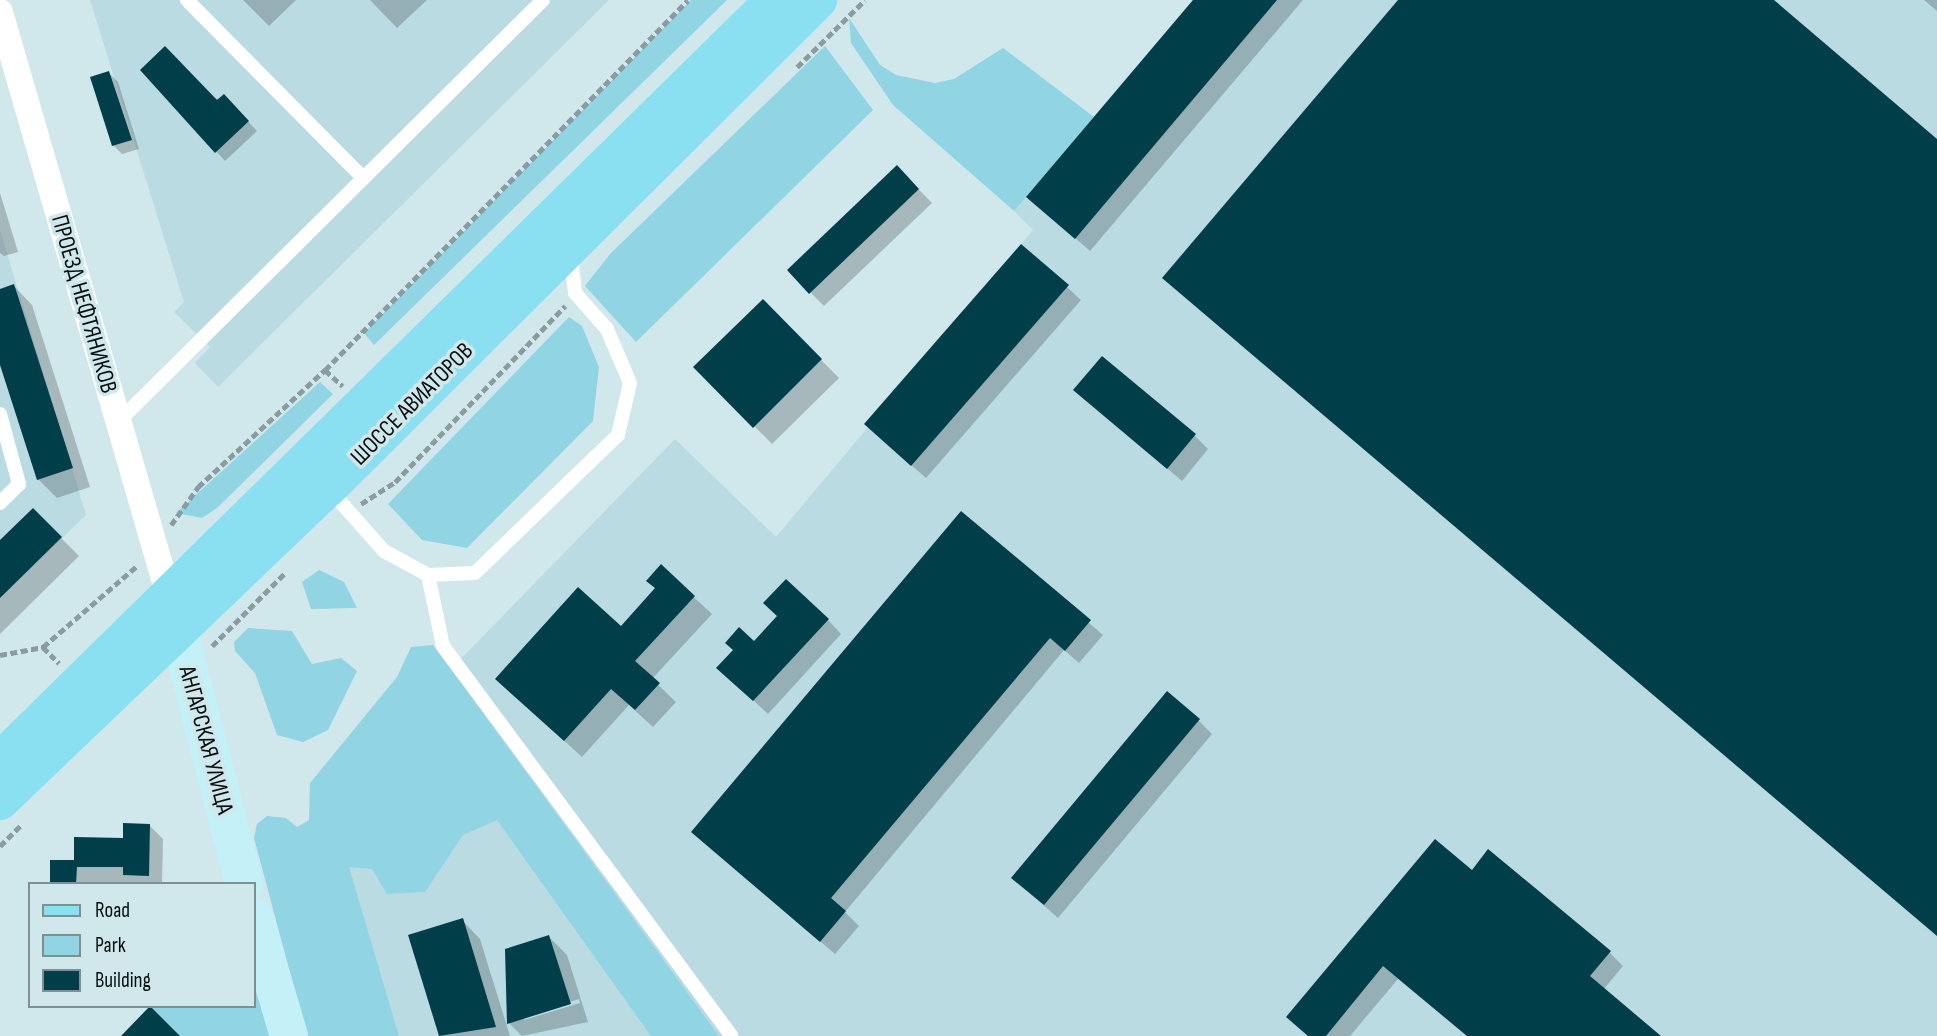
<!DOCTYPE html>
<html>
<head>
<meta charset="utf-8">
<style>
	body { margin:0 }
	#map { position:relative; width:1937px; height:1036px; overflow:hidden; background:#d0e7ec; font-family:"Sofia Sans Condensed",sans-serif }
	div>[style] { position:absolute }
	.built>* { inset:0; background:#bbdbe3 }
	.green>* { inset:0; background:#91d4e4 }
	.shadow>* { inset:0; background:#0003 }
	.building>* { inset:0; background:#003f4a }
	.path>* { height:4.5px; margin-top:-2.25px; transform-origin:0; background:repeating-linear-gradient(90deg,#8b9ca0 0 7px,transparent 0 10.5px) }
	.lane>* { height:14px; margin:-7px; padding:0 7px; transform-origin:7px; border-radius:7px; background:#fff }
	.street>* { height:26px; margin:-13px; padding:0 13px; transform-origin:13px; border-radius:13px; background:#fff }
	.secondary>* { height:38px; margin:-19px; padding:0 19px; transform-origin:19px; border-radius:19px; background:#c4f0f8 }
	.primary>* { height:38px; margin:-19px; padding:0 19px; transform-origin:19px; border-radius:19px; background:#8ae0f1 }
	span { translate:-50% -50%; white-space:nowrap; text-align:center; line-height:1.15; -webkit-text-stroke:7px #d0e7ec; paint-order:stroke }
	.street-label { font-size:24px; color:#060d0f }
	.legend { position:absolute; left:28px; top:882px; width:228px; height:126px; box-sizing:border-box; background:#d0e7ec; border:2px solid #7f9094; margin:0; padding:9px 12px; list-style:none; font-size:21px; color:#060d0f }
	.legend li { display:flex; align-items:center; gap:14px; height:35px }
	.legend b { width:35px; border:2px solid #7f9094 }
</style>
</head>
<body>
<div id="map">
	<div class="built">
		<i style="clip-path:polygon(90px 0,609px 0,218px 387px,195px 363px,210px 347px,174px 312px,184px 302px)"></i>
		<i style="clip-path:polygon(1193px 0,1937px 0,1937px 1036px,397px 1036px,348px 866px,478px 799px,456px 664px,675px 439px,776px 537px,1033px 230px,1014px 211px)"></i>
		<i style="clip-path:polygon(0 230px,86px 515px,0 598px)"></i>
	</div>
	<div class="green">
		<i style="clip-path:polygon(691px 0,727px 0,374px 345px,364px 333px)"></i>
		<i style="clip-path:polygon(849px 18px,880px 65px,896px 75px,935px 83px,954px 79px,1003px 48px,1094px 117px,1014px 211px,893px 105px,851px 43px)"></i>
		<i style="clip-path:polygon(825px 46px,873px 110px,636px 342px,585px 286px,610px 254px)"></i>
		<i style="clip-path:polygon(569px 317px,582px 326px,599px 367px,593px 421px,467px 548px,422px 540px,388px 504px)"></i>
		<i style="clip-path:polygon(320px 382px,333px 394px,217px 508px,202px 518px,176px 513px)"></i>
		<i style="clip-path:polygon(319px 570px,344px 582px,357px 608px,311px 609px,302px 582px)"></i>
		<i style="clip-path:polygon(248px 628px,292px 631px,312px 664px,341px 658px,357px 671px,328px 730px,303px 742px,277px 735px,255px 673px,235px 651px,234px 642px)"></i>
		<i style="clip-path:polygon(433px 645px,719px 1036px,651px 1036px,497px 820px,463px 835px,425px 892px,387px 894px,372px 869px,349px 867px,399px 1036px,307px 1036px,254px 838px,257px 824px,267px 816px,286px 818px,297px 827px,309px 820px,310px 783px,397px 677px,411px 647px)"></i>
		<i style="clip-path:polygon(254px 984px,270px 1036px,180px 1036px,150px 1006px,254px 1006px)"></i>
	</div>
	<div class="shadow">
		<i style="clip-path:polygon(243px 0,296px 0,269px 26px)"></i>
		<i style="clip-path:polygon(370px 0,427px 0,397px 28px)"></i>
		<i style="clip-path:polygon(1195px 0,1303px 0,1090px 251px,1028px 197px)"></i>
		<i style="clip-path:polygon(1924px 0,1937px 0,1937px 11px)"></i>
		<i style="clip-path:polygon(142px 70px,233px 105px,257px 131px,225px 161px)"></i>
		<i style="clip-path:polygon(109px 73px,118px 82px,139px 149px,122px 154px,113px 145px)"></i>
		<i style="clip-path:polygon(897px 167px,932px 203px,824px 306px,789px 271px)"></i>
		<i style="clip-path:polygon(0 193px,18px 252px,4px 256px,0 253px)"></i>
		<i style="clip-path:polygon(1022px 246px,1081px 300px,926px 478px,880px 438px)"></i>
		<i style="clip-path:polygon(14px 286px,32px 305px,90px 487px,57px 498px,38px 479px,0 359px,0 291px)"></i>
		<i style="clip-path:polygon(763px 301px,839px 378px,772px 444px,696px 367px)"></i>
		<i style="clip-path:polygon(1075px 390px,1195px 436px,1208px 449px,1182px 481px)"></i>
		<i style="clip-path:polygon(33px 510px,79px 556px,0 634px,0 543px)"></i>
		<i style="clip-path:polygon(961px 513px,1103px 635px,1079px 663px,1064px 650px,845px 912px,859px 926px,835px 954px,693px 832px)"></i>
		<i style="clip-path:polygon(661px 567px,712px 614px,652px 679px,676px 702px,653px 727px,629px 705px,582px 757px,515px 696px,621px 628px,657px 588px)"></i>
		<i style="clip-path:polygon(828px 620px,841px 634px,768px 714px,732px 681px,735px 650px)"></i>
		<i style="clip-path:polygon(1198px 720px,1212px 734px,1058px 918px,1013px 878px)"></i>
		<i style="clip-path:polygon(149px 825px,163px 839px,162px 884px,52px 884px,75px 862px)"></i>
		<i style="clip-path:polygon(1472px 872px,1609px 952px,1623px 966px,1603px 990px,1659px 1036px,1467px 1036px,1398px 979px,1350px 1036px,1308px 1036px,1288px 1017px)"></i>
		<i style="clip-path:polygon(462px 920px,480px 939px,510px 1036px,441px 1036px,410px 937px)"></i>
		<i style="clip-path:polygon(evenodd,549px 937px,567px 955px,588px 1022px,522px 1036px,509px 1023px,549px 937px,579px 999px,580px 1003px,524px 1020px,524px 1017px,579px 999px)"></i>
	</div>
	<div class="building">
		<i style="clip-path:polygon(1193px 0,1277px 0,1075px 239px,1026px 197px)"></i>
		<i style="clip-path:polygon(1398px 0,1774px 0,1937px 139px,1937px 936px,1162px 278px)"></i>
		<i style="clip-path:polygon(165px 46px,217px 100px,224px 94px,249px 121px,215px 153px,140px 70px)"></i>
		<i style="clip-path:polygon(109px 71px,132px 140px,112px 146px,90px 77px)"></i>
		<i style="clip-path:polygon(897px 165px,919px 189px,809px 294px,787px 270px)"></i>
		<i style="clip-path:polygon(1021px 244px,1069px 285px,911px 466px,864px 424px)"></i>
		<i style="clip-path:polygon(14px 284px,73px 468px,37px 480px,0 365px,0 289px)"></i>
		<i style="clip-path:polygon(763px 299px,822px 359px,753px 428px,693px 367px)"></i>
		<i style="clip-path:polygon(1102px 356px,1196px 434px,1167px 469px,1073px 390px)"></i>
		<i style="clip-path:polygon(33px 508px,62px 537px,0 598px,0 540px)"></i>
		<i style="clip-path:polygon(961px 511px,1091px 620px,1065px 651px,1050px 638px,831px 898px,846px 911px,820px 942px,691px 832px)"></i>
		<i style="clip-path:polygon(661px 564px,695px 596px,635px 661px,660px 683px,635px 710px,611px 689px,564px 741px,495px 679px,578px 587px,621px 626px,655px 588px,646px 581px)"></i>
		<i style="clip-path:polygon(786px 579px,829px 619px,753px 701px,716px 668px,733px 650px,725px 643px,739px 627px,754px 641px,777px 616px,763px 603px)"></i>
		<i style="clip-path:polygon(1167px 691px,1200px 719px,1044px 905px,1011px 878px)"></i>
		<i style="clip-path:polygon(123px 823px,150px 824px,149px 876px,123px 875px,123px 867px,77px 867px,76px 884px,50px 884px,50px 860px,74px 860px,74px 837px,123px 838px)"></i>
		<i style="clip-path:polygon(1435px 839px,1472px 870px,1488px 849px,1611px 951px,1590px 976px,1661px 1036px,1467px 1036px,1383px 966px,1326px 1036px,1308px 1036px,1286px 1017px)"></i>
		<i style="clip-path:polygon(463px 918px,496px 1027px,439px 1036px,408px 935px)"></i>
		<i style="clip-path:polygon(549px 935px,571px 1004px,507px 1024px,505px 949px)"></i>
		<i style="clip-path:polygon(150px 1006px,180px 1036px,121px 1036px)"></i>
	</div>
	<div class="path">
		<i style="left:797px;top:67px;width:95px;rotate:-44.6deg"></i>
		<i style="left:325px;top:370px;width:24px;rotate:42deg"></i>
		<i style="left:361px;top:504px;width:40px;rotate:-32.9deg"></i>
		<i style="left:395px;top:482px;width:245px;rotate:-46deg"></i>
		<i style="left:171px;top:525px;width:47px;rotate:-54.6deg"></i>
		<i style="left:198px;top:487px;width:173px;rotate:-42.7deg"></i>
		<i style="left:325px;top:370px;width:518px;rotate:-45.55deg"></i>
		<i style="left:212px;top:646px;width:103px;rotate:-45deg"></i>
		<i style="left:43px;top:647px;width:23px;rotate:45deg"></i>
		<i style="left:0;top:655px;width:44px;rotate:-10.5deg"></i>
		<i style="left:43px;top:647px;width:124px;rotate:-40.8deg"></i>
		<i style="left:0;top:846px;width:31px;rotate:-45deg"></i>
	</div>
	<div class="lane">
		<i style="left:187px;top:0;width:250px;rotate:45.3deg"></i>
		<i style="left:0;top:414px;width:73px;rotate:74.8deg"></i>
		<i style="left:19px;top:484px;width:27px;rotate:135deg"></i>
		<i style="left:118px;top:422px;width:599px;rotate:-44.8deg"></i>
		<i style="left:329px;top:489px;width:83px;rotate:48.4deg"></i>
		<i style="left:384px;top:551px;width:50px;rotate:28.6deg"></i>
		<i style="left:428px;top:575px;width:47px;rotate:-2.4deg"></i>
		<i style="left:475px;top:573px;width:199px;rotate:-44deg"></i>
		<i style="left:618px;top:435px;width:53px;rotate:-77deg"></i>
		<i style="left:630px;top:383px;width:59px;rotate:-113.1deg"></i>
		<i style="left:607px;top:329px;width:48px;rotate:-131.6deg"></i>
		<i style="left:575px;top:293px;width:39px;rotate:-96deg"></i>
		<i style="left:428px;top:575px;width:73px;rotate:78.1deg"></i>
		<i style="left:443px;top:646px;width:485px;rotate:53.5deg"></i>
	</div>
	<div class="street">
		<i style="left:0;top:12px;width:608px;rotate:73.86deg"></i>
	</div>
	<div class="secondary">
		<i style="left:171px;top:601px;width:292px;rotate:75.5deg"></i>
		<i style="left:254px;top:917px;width:124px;rotate:73.6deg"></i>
	</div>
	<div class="primary">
		<i style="left:0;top:761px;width:1085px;rotate:-44.51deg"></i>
		<i style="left:0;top:801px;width:453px;rotate:-43.7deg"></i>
		<i style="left:328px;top:488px;width:692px;rotate:-44.88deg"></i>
	</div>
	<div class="street-label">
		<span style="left:84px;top:304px;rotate:74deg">ПРОЕЗД НЕФТЯНИКОВ</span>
		<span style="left:412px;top:404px;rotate:-45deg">ШОССЕ АВИАТОРОВ</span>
		<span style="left:206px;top:740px;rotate:75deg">АНГАРСКАЯ УЛИЦА</span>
	</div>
	<ul class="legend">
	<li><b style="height:9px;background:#8ae0f1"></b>Road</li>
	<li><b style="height:19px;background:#91d4e4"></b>Park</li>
	<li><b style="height:19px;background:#003f4a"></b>Building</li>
	</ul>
</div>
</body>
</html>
